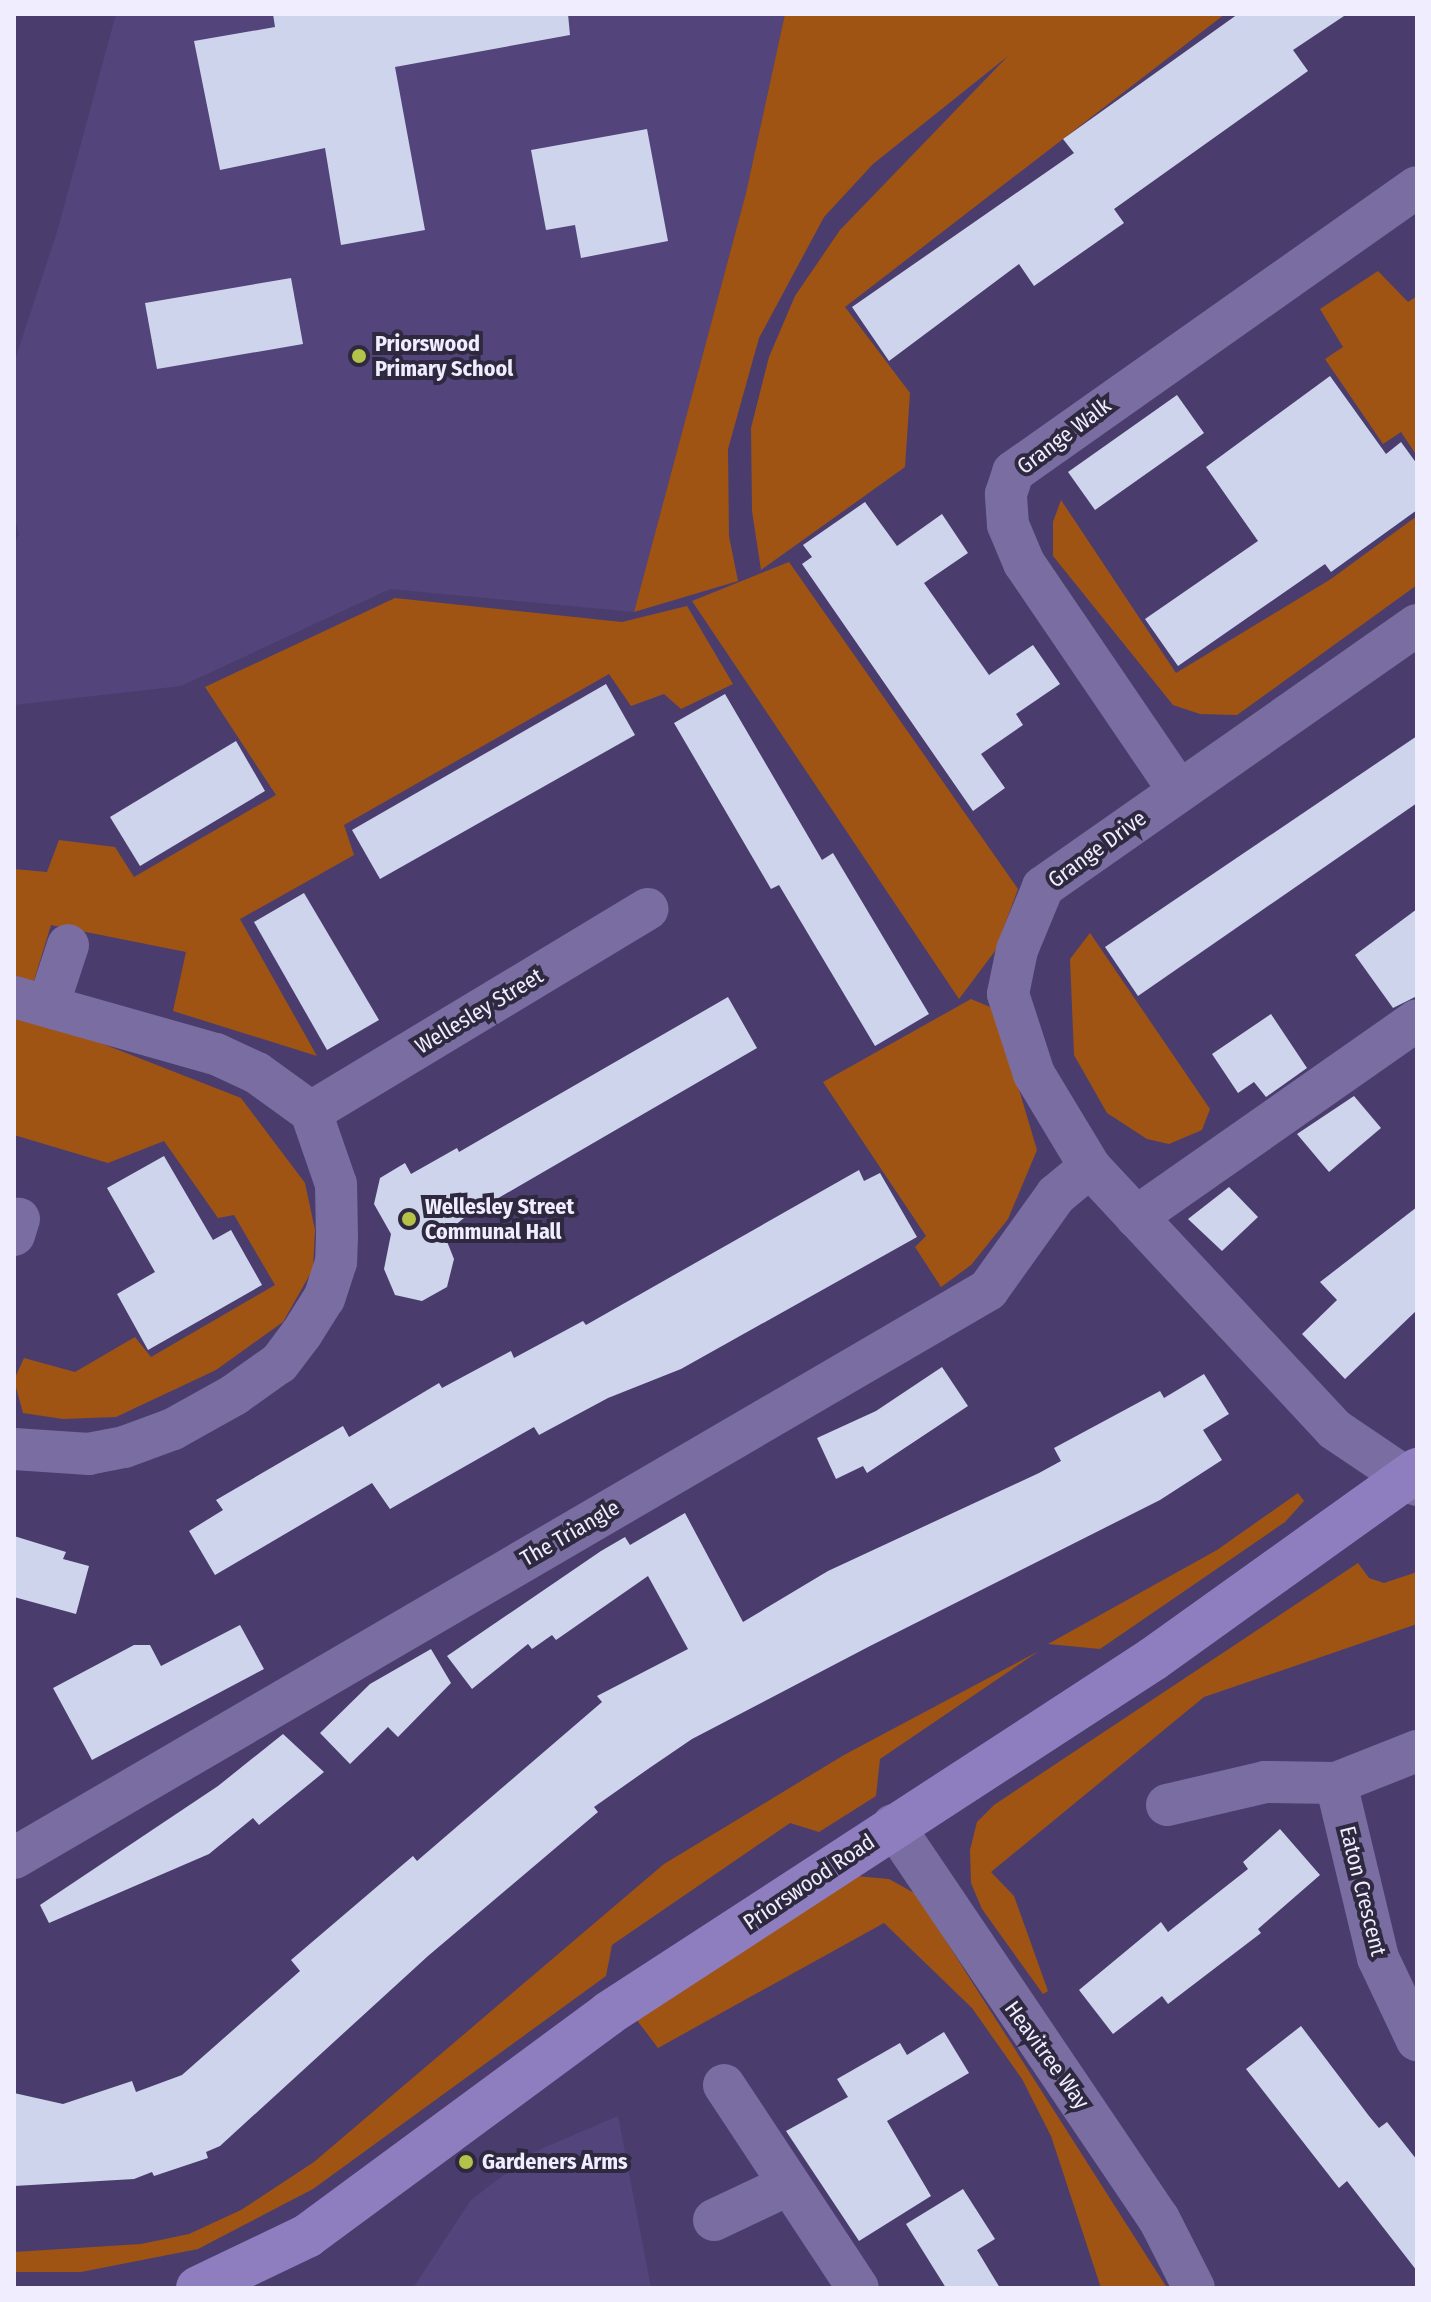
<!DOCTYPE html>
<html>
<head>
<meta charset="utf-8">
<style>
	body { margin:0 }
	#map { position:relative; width:1431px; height:2302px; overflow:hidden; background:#4a3d6e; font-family:"Fira Sans Condensed",sans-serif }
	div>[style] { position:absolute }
	.built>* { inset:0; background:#53447c }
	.green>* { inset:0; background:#9f5413 }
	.building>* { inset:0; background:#ced4ec }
	.minor>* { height:42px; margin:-21px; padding:0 21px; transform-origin:21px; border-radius:21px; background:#7a6da2 }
	.primary>* { height:44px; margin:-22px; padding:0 22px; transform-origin:22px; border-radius:22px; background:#8e7ec0 }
	.dots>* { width:22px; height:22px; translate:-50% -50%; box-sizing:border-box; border:4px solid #2e293f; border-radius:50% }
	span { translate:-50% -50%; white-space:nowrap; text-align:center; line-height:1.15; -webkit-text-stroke:8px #2e293f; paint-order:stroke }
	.poi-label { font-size:22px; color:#f0edff; font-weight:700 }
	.left { translate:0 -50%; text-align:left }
	.street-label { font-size:22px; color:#f0edff }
	.frame { position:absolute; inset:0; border:16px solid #f0edff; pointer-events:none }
</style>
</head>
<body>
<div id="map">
	<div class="built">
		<i style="clip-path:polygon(116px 14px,785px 14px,746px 193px,634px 612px,390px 589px,181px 686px,14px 705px,14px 545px,19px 534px,14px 515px,14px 363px,58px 229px)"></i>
		<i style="clip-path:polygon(618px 2116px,651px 2288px,413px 2288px,471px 2200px,534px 2152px)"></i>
	</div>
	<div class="green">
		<i style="clip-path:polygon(785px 14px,1225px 14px,845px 307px,910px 393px,905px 467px,761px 570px,752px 511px,751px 428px,769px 357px,795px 296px,840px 230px,1008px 56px,873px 164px,824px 217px,759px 338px,728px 449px,729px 536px,738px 581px,634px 612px,746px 193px)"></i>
		<i style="clip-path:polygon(1378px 271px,1408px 302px,1417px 296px,1417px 456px,1401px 432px,1383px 444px,1325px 359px,1343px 347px,1320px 309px)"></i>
		<i style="clip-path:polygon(1061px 500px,1176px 673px,1331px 579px,1417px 516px,1417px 585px,1237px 715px,1200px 714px,1173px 705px,1053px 556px,1053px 522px)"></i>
		<i style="clip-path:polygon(789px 562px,1018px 889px,995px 951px,959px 999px,692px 601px)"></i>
		<i style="clip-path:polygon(395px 598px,622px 622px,687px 606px,733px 684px,681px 709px,664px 694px,631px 706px,609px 674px,344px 825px,354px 855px,240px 919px,317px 1056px,173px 1011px,186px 952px,51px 925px,24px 1013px,241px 1098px,305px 1183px,315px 1230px,313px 1269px,283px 1322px,216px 1370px,116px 1417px,63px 1419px,23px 1413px,14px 1380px,24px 1358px,75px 1372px,135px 1337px,151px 1357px,275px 1285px,234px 1215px,218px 1218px,164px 1141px,108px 1163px,14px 1135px,14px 869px,47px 872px,59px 840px,115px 847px,134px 877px,276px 795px,205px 687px)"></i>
		<i style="clip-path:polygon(1090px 933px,1210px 1109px,1202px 1130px,1169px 1144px,1147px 1139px,1107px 1113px,1074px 1055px,1070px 959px)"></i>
		<i style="clip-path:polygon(971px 999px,995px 1009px,1037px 1150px,1008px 1219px,971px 1265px,941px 1287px,915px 1247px,926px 1236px,823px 1082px)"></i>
		<i style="clip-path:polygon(1298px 1493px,1304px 1501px,1285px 1522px,1100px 1649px,1048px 1644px,1217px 1550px)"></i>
		<i style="clip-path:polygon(1358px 1563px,1369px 1578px,1384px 1583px,1417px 1572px,1417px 1624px,1204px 1697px,991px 1872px,1014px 1896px,1048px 1991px,1043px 1994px,982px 1909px,971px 1883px,970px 1850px,977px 1822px,994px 1805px)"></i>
		<i style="clip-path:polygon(1039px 1651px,880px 1759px,876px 1796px,819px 1832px,790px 1823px,612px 1945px,606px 1976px,313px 2189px,198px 2249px,81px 2272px,14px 2272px,14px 2252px,141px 2244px,189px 2234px,241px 2210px,314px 2162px,664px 1864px,844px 1755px)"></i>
		<i style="clip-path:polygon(856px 1876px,889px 1879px,916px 1894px,1167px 2288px,1101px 2288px,1051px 2136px,1022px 2079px,972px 2008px,884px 1923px,658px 2048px,636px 2019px)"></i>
	</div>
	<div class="building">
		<i style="clip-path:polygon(273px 14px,568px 14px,570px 35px,395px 67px,425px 230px,341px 245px,325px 148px,220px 170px,194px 41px,275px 27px)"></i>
		<i style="clip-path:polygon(1238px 14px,1347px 14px,1293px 50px,1308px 71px,1114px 209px,1124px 223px,1034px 286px,1019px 264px,889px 361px,852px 307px,1074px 153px,1063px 139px)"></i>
		<i style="clip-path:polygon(647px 129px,668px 241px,581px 258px,575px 225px,546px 230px,531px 150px)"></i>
		<i style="clip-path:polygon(291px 278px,303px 344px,157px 369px,145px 303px)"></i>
		<i style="clip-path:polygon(1330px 376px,1386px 454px,1401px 442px,1417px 464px,1417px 510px,1331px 572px,1325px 564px,1178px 666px,1145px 619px,1258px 541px,1206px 467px)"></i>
		<i style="clip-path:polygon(1177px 395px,1204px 433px,1095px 510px,1068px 472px)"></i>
		<i style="clip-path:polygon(865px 502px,897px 546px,942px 514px,968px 553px,924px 583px,989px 675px,1033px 645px,1060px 684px,1016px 714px,1023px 725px,981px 754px,1005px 788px,973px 811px,802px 564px,812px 557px,803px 545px)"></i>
		<i style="clip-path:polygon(606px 684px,635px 735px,380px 879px,352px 830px)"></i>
		<i style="clip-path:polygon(725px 694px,822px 860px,833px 853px,929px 1014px,875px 1046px,779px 885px,771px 889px,674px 723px)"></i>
		<i style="clip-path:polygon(1417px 736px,1417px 803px,1138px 996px,1105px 947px)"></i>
		<i style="clip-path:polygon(236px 741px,265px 791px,140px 866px,110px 817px)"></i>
		<i style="clip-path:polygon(304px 893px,379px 1020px,327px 1050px,254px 922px)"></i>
		<i style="clip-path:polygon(1417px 909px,1417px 996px,1393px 1008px,1355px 955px)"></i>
		<i style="clip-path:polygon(728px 997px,757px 1048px,464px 1218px,444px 1234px,454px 1259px,447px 1287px,422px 1301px,395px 1295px,384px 1269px,391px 1234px,374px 1204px,380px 1178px,405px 1163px,411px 1174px,457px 1148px,459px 1152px)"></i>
		<i style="clip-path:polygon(1271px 1014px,1307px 1068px,1266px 1097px,1254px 1082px,1238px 1093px,1212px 1054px)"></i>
		<i style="clip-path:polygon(1354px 1096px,1381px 1128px,1329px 1172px,1297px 1134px)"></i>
		<i style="clip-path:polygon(164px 1156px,213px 1240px,231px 1230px,262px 1285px,148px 1350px,117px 1294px,155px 1272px,107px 1188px)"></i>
		<i style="clip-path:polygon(859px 1170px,864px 1181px,880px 1173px,917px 1237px,681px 1369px,608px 1398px,539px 1435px,534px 1427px,390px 1509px,372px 1483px,215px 1575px,189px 1531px,223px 1510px,216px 1500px,343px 1426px,349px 1437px,439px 1383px,442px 1388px,511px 1351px,514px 1358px,583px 1321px,586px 1325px)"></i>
		<i style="clip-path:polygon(1229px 1187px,1258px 1217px,1222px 1251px,1188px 1219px)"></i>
		<i style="clip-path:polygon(1417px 1207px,1417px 1310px,1345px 1379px,1302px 1334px,1337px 1300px,1320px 1282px)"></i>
		<i style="clip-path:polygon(942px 1367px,968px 1406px,867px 1473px,863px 1466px,836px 1479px,817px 1438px,876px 1411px)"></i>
		<i style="clip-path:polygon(1204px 1374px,1229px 1414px,1203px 1430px,1222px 1460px,1160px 1500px,870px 1646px,692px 1739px,648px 1769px,594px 1807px,598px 1812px,428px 1956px,220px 2146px,206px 2152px,208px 2158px,154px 2176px,152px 2172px,134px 2179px,14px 2186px,14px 2093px,63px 2104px,132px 2081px,136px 2092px,182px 2075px,300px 1971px,291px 1960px,413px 1856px,417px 1861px,602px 1702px,597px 1696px,688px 1649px,648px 1576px,556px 1640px,552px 1635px,532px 1649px,528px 1644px,472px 1689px,447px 1656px,601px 1551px,625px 1537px,630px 1545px,685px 1513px,743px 1622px,828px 1571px,1039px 1473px,1061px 1461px,1054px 1448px,1160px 1391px,1164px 1398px)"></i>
		<i style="clip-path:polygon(14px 1536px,66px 1552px,63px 1559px,89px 1566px,76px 1614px,14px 1597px)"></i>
		<i style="clip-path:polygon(240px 1625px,264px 1669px,92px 1760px,53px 1688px,134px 1645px,150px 1645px,161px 1666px)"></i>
		<i style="clip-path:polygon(431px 1649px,451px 1683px,398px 1737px,388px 1727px,350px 1764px,320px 1733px,370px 1684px)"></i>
		<i style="clip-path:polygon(283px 1734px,324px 1772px,259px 1825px,253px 1818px,209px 1854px,49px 1923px,40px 1905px,218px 1786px)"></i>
		<i style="clip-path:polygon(1280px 1829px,1320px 1875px,1258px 1929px,1261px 1933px,1168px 2004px,1162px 1996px,1113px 2034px,1079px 1990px,1161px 1922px,1168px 1932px,1248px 1869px,1243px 1862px)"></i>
		<i style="clip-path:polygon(1301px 2026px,1369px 2116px,1379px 2128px,1387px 2122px,1417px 2160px,1417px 2271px,1347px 2181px,1339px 2188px,1246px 2069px)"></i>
		<i style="clip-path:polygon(944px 2032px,969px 2073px,887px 2121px,931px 2196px,859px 2241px,786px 2131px,848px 2097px,837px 2079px,900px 2043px,907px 2055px)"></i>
		<i style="clip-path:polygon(963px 2189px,995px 2239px,977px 2250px,1000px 2288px,946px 2288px,906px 2224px)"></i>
	</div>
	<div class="minor">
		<i style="left:1417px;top:625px;width:457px;rotate:145deg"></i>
		<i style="left:1043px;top:887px;width:68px;rotate:112.4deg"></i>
		<i style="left:1017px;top:950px;width:45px;rotate:101.6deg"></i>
		<i style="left:1008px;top:994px;width:84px;rotate:72deg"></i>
		<i style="left:1034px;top:1074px;width:109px;rotate:58.9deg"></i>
		<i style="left:1090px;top:1167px;width:358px;rotate:47deg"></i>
		<i style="left:1334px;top:1429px;width:100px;rotate:34deg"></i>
		<i style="left:1179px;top:791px;width:276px;rotate:-124.2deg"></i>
		<i style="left:1024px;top:563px;width:41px;rotate:-112.8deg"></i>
		<i style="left:1008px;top:525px;width:31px;rotate:-94deg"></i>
		<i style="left:1006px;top:494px;width:23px;rotate:-72deg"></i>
		<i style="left:1013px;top:472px;width:494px;rotate:-35.2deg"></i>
		<i style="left:14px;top:997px;width:210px;rotate:15.8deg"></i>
		<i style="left:216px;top:1054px;width:45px;rotate:24.9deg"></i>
		<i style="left:257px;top:1073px;width:67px;rotate:35.8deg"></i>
		<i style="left:311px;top:1112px;width:76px;rotate:70.9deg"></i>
		<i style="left:336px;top:1184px;width:52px;rotate:88.9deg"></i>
		<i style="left:337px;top:1236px;width:26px;rotate:92deg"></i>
		<i style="left:336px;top:1262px;width:38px;rotate:108deg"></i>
		<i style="left:324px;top:1298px;width:41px;rotate:122.2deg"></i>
		<i style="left:302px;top:1333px;width:38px;rotate:127deg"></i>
		<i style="left:279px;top:1363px;width:55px;rotate:144.6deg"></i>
		<i style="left:234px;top:1395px;width:70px;rotate:150.9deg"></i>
		<i style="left:173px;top:1429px;width:52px;rotate:159.8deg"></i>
		<i style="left:124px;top:1447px;width:36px;rotate:169deg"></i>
		<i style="left:89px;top:1454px;width:75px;rotate:-176.2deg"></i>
		<i style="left:48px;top:1006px;width:64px;rotate:-71.8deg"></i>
		<i style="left:311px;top:1112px;width:393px;rotate:-31.1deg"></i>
		<i style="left:1136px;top:1217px;width:343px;rotate:-35deg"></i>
		<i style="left:14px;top:1235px;width:17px;rotate:-73deg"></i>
		<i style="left:1336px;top:1783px;width:180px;rotate:76.5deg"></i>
		<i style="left:1378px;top:1958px;width:91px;rotate:64.6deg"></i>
		<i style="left:1167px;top:1805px;width:101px;rotate:-13.2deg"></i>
		<i style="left:1265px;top:1782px;width:71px;rotate:0.8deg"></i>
		<i style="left:1336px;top:1783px;width:87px;rotate:-21.6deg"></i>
		<i style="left:893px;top:1825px;width:475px;rotate:56deg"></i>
		<i style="left:1159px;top:2219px;width:77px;rotate:63.1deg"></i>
		<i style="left:14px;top:1858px;width:1128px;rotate:-30.25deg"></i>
		<i style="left:988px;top:1290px;width:117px;rotate:-54.4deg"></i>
		<i style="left:1056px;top:1195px;width:44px;rotate:-39.5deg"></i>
		<i style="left:724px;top:2085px;width:243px;rotate:56.6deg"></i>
		<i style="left:714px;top:2220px;width:80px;rotate:-25.3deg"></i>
	</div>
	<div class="primary">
		<i style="left:198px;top:2288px;width:121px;rotate:-25.5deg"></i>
		<i style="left:307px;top:2236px;width:375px;rotate:-36.4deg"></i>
		<i style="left:609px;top:2013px;width:649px;rotate:-33.05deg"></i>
		<i style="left:1153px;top:1659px;width:325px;rotate:-35.6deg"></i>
	</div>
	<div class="dots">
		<i style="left:359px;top:356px;background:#b5c249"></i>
		<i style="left:409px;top:1219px;background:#b5c249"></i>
		<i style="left:466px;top:2162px;background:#b5c249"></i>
	</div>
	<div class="poi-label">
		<span class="left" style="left:375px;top:356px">Priorswood<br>Primary School</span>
		<span class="left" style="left:425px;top:1219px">Wellesley Street<br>Communal Hall</span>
		<span class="left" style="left:482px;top:2162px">Gardeners Arms</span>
	</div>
	<div class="street-label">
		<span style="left:1064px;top:436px;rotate:-37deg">Grange Walk</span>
		<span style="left:1097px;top:849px;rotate:-36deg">Grange Drive</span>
		<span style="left:479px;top:1011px;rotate:-31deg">Wellesley Street</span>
		<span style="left:570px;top:1533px;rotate:-30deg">The Triangle</span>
		<span style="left:809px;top:1882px;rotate:-34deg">Priorswood Road</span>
		<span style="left:1363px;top:1891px;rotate:76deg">Eaton Crescent</span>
		<span style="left:1047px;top:2055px;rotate:54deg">Heavitree Way</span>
	</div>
	<div class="frame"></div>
</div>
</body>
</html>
